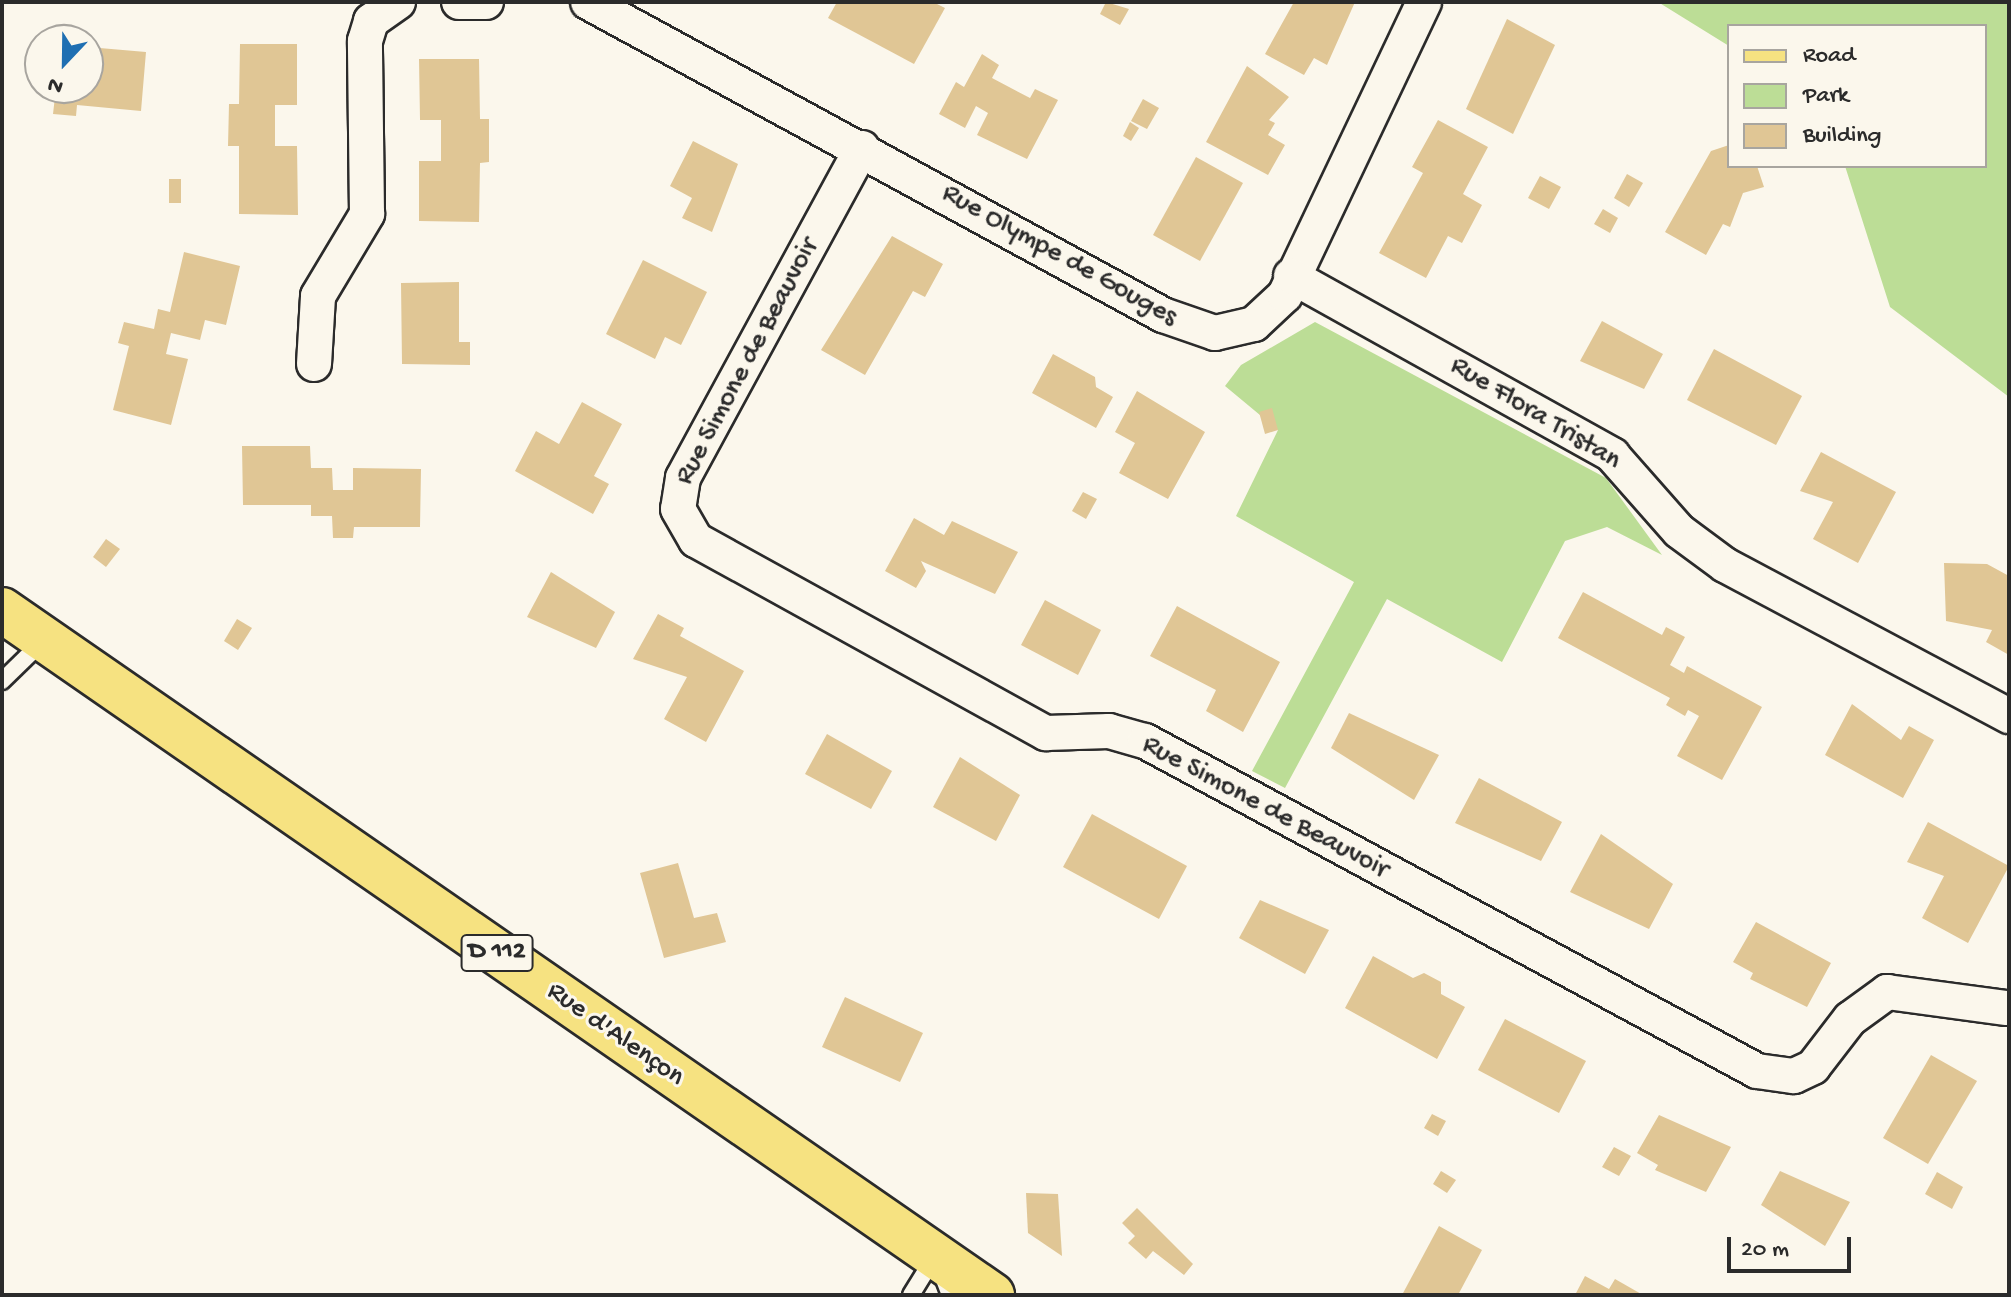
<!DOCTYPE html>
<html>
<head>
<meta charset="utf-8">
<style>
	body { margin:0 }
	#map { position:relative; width:2011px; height:1297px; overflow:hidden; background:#fbf7ec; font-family:"Gochi Hand",sans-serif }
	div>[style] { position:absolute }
	.green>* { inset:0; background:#bcdd96 }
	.building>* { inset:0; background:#e0c695 }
	.roads { filter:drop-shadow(2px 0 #2b2b2b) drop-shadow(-2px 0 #2b2b2b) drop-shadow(0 2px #2b2b2b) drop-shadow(0 -2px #2b2b2b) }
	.service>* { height:16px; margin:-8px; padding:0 8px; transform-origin:8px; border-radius:8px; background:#fbf7ec }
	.minor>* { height:34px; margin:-17px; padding:0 17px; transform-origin:17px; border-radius:17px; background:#fbf7ec }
	.primary>* { height:44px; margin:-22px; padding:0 22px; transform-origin:22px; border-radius:22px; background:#f6e281 }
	span { translate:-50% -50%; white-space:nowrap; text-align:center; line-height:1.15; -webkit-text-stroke:6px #fbf7ec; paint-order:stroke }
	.shield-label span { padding:2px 6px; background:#fbf7ec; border:2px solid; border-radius:6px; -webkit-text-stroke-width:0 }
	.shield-label { font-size:26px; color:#2b2b2b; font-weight:700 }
	.street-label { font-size:28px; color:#2b2b2b }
	.frame { position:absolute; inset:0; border:4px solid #2b2b2b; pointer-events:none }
	.legend { position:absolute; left:1727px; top:24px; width:260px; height:144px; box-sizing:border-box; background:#fbf7ec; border:2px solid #a8a59f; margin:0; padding:10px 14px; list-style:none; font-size:24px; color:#2b2b2b }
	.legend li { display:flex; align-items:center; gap:16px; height:40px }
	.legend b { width:40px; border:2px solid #a8a59f }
	.north { position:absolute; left:24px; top:24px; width:80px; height:80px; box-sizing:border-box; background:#fbf7ec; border:2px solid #a8a59f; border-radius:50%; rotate:202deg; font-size:22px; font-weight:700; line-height:32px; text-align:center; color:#2b2b2b }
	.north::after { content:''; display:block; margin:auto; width:28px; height:36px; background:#1f6fb2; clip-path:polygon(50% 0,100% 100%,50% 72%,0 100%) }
	.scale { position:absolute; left:1727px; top:1237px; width:124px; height:36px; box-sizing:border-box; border:4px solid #2b2b2b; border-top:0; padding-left:10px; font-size:24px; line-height:28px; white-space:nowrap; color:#2b2b2b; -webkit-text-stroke:6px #fbf7ec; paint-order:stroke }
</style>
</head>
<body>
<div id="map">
	<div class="green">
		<i style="clip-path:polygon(1658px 2px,2009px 2px,2009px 397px,1890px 307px,1845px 166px,1985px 166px,1985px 26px,1729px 26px,1729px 46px)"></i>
		<i style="clip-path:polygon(1315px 322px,1606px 478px,1662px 555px,1607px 527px,1565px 541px,1502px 662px,1387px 599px,1285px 788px,1252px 771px,1354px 582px,1236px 516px,1278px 430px,1225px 386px,1241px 365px)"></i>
	</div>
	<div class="building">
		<i style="clip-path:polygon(837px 2px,933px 2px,945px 8px,914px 64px,828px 18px)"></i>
		<i style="clip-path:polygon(1106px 2px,1129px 9px,1120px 25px,1100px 14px)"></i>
		<i style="clip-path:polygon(1294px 2px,1355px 2px,1327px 65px,1314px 58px,1304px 75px,1265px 54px)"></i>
		<i style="clip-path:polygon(1507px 19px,1555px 45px,1513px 134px,1466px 109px)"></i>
		<i style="clip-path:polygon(240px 44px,297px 44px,297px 105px,275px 105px,275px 146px,297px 146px,298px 215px,239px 214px,239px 146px,228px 146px,229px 104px,239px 104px)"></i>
		<i style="clip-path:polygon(88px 47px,146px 52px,141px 111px,77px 105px,76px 116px,53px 114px,56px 88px,88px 88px)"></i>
		<i style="clip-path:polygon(982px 54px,999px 65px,992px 78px,1030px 98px,1035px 89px,1058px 100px,1027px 159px,977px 135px,988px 113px,976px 106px,965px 128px,939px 114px,956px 82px,964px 87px)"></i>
		<i style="clip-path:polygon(419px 59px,479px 59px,480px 119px,489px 119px,489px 162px,480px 163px,479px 222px,419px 221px,419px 161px,441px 161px,441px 120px,420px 120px)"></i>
		<i style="clip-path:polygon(1247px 66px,1289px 97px,1269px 120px,1275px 123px,1268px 135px,1285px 145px,1268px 175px,1206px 142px)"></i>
		<i style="clip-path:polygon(1143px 99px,1159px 108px,1147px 129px,1131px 121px)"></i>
		<i style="clip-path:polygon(1438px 120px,1488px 147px,1463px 194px,1482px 205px,1462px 243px,1448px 236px,1426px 278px,1379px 253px,1423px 173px,1412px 167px)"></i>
		<i style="clip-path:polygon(1130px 122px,1139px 128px,1131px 141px,1123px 136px)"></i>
		<i style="clip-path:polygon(693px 141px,738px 164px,712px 232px,682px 218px,692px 198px,670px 186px)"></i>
		<i style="clip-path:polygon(1729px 145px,1729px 166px,1757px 166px,1764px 187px,1743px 193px,1730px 227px,1723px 224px,1706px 255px,1665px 232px,1711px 151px)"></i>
		<i style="clip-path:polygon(1196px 157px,1243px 183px,1200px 261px,1153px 235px)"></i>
		<i style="clip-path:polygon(1627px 174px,1643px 183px,1629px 207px,1614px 198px)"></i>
		<i style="clip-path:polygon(1540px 176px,1561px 187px,1549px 209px,1528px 198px)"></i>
		<i style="clip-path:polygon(169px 179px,181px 179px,181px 203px,169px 203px)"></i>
		<i style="clip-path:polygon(1603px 209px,1618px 218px,1610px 233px,1594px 224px)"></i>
		<i style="clip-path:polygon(892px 236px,943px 264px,925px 297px,913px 291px,865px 375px,821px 350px)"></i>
		<i style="clip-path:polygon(184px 252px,240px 266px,226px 325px,205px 320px,200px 340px,171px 333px,166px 354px,188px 359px,171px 425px,113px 410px,129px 346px,118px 343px,124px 322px,154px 329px,158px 309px,170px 312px)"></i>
		<i style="clip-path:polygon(643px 260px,707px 292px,681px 345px,665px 337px,655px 359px,606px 334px)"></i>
		<i style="clip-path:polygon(459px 282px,459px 342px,470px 342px,470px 365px,402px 364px,401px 283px)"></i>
		<i style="clip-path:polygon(1602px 321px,1663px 354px,1644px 389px,1580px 361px)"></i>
		<i style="clip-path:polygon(1714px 349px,1802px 396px,1776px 445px,1687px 400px)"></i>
		<i style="clip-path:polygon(1053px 354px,1095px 377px,1096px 387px,1113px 397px,1096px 428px,1032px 393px)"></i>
		<i style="clip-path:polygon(1137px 391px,1205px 432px,1168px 499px,1119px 473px,1135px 443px,1115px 432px)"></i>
		<i style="clip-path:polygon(582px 402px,622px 424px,594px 476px,609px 484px,593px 514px,515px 471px,536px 431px,559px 444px)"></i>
		<i style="clip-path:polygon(1272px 408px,1278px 430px,1265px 434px,1259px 412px)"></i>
		<i style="clip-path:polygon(242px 446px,310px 446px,311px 468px,332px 468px,333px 490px,353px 490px,353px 468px,421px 469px,420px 527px,354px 527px,353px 538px,333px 538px,332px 516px,311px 516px,311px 505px,243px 505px)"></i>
		<i style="clip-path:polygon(1821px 452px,1896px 492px,1858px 563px,1813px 539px,1833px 502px,1800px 491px)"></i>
		<i style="clip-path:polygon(1083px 492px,1097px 499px,1086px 519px,1072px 511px)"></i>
		<i style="clip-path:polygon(914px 518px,944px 535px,952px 521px,1018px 552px,995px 594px,921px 561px,926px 571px,916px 588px,885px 571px)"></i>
		<i style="clip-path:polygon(106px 539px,120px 549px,106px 567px,93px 557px)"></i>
		<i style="clip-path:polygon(1944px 563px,1987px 564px,2009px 576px,2009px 655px,1986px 642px,1992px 630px,1946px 621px)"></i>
		<i style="clip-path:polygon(551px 572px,615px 612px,596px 648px,527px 617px)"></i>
		<i style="clip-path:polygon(1583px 592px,1662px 635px,1666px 627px,1685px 637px,1670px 665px,1684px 673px,1687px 666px,1762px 707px,1722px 780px,1677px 756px,1699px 716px,1688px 710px,1685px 716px,1666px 705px,1670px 698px,1558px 638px)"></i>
		<i style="clip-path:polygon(1045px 600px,1101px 630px,1078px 675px,1021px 645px)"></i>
		<i style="clip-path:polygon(1177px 606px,1280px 662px,1243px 732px,1206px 711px,1216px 690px,1150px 656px)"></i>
		<i style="clip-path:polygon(658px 614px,684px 628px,680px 636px,744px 671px,706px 742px,664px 719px,687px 677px,633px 659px)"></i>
		<i style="clip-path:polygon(237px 619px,252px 628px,238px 650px,224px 641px)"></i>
		<i style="clip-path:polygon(1852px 704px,1901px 740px,1909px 726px,1934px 740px,1903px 798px,1825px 755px)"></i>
		<i style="clip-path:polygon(1349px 713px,1439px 755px,1414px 800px,1331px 748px)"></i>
		<i style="clip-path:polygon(827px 734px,892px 771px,871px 809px,805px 774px)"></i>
		<i style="clip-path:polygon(960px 757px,1020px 795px,996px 841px,933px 807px)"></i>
		<i style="clip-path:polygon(1479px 778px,1562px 822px,1541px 861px,1455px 823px)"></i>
		<i style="clip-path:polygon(1092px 814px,1187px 866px,1159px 919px,1063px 867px)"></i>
		<i style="clip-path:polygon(1928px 822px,2009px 866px,1968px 943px,1922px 918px,1944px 876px,1907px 862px)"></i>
		<i style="clip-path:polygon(1601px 834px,1673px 884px,1649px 929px,1570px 892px)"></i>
		<i style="clip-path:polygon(678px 863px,694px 918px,717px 913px,726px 942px,664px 958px,640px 873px)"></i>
		<i style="clip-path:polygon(1260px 900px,1329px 930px,1305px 974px,1239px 938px)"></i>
		<i style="clip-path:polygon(1756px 922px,1831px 963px,1807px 1007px,1750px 979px,1753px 973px,1733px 962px)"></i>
		<i style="clip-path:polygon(1373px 956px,1413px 978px,1424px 973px,1441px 982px,1441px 994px,1465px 1007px,1437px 1059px,1345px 1008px)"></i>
		<i style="clip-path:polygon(845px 997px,923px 1033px,900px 1082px,822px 1047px)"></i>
		<i style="clip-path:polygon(1505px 1019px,1586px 1061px,1559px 1113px,1478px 1070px)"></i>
		<i style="clip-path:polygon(1931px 1055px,1977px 1081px,1928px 1164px,1883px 1138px)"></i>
		<i style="clip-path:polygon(1432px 1114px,1446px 1121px,1438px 1136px,1424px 1128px)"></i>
		<i style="clip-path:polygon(1659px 1115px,1731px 1147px,1706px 1192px,1655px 1170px,1658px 1165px,1637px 1153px)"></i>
		<i style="clip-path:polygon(1614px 1147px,1631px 1156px,1619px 1176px,1602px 1167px)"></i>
		<i style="clip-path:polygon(1441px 1171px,1456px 1180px,1447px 1193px,1433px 1184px)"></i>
		<i style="clip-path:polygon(1780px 1171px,1850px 1202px,1825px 1246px,1761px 1205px)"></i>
		<i style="clip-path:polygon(1937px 1172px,1963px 1187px,1952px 1209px,1925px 1194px)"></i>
		<i style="clip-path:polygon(1026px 1193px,1058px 1194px,1062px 1256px,1028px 1233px)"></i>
		<i style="clip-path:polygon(1137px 1208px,1193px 1264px,1184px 1275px,1153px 1251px,1146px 1259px,1128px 1243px,1135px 1236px,1122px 1223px)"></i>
		<i style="clip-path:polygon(1439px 1226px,1482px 1250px,1458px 1295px,1402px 1295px)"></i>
		<i style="clip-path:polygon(1585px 1276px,1609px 1289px,1615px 1279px,1643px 1295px,1575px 1295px)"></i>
	</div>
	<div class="roads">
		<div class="service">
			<i style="left:2px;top:681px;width:59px;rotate:-44.3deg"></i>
			<i style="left:911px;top:1295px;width:46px;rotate:-58.4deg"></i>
			<i style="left:935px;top:1256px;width:42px;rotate:69deg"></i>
		</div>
		<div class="minor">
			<i style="left:459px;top:2px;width:27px"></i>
			<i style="left:588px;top:2px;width:655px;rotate:28.56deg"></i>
			<i style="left:1163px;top:315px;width:55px;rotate:19.1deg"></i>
			<i style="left:1215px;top:333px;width:40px;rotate:-13deg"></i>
			<i style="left:1254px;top:324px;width:42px;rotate:-43.1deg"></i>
			<i style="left:1285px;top:295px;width:324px;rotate:-64.6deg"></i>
			<i style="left:862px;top:148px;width:375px;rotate:118.5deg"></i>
			<i style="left:683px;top:478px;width:31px;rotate:99deg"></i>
			<i style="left:678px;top:509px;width:36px;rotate:60deg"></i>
			<i style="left:696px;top:540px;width:400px;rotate:28.9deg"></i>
			<i style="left:1046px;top:733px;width:63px;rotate:-1.8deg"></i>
			<i style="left:1109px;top:731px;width:37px;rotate:16deg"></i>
			<i style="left:1145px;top:741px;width:695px;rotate:28.33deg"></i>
			<i style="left:1757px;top:1071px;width:37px;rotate:8deg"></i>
			<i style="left:1794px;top:1076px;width:21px;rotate:-25deg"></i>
			<i style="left:1813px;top:1067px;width:61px;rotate:-52.4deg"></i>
			<i style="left:1850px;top:1019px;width:46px;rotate:-36.1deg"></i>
			<i style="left:1887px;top:992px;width:119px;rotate:7.7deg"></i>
			<i style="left:1291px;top:276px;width:368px;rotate:29.1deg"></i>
			<i style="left:1612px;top:455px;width:101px;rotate:48.6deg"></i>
			<i style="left:1679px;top:531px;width:57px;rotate:36.5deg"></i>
			<i style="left:1725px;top:565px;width:322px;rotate:28deg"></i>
			<i style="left:314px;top:364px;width:68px;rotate:-86.6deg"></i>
			<i style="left:318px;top:296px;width:96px;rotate:-59.1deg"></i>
			<i style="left:367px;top:214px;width:173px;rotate:-90.7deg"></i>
			<i style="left:365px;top:41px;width:21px;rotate:-73deg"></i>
			<i style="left:371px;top:21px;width:33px;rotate:-35deg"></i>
		</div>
		<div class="primary">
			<i style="left:2px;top:610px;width:1204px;rotate:34.68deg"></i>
		</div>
	</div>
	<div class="shield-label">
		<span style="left:497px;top:953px">D 112</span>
	</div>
	<div class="street-label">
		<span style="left:1059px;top:256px;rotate:29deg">Rue Olympe de Gouges</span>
		<span style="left:748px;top:362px;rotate:-62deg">Rue Simone de Beauvoir</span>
		<span style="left:1535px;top:414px;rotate:31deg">Rue Flora Tristan</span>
		<span style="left:1265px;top:808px;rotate:28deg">Rue Simone de Beauvoir</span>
		<span style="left:615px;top:1035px;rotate:35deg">Rue d'Alençon</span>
	</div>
	<div class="frame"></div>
	<ul class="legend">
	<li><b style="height:10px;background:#f6e281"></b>Road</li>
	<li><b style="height:22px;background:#bcdd96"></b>Park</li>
	<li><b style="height:22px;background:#e0c695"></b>Building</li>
	</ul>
	<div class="north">N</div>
	<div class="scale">20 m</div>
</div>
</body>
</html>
